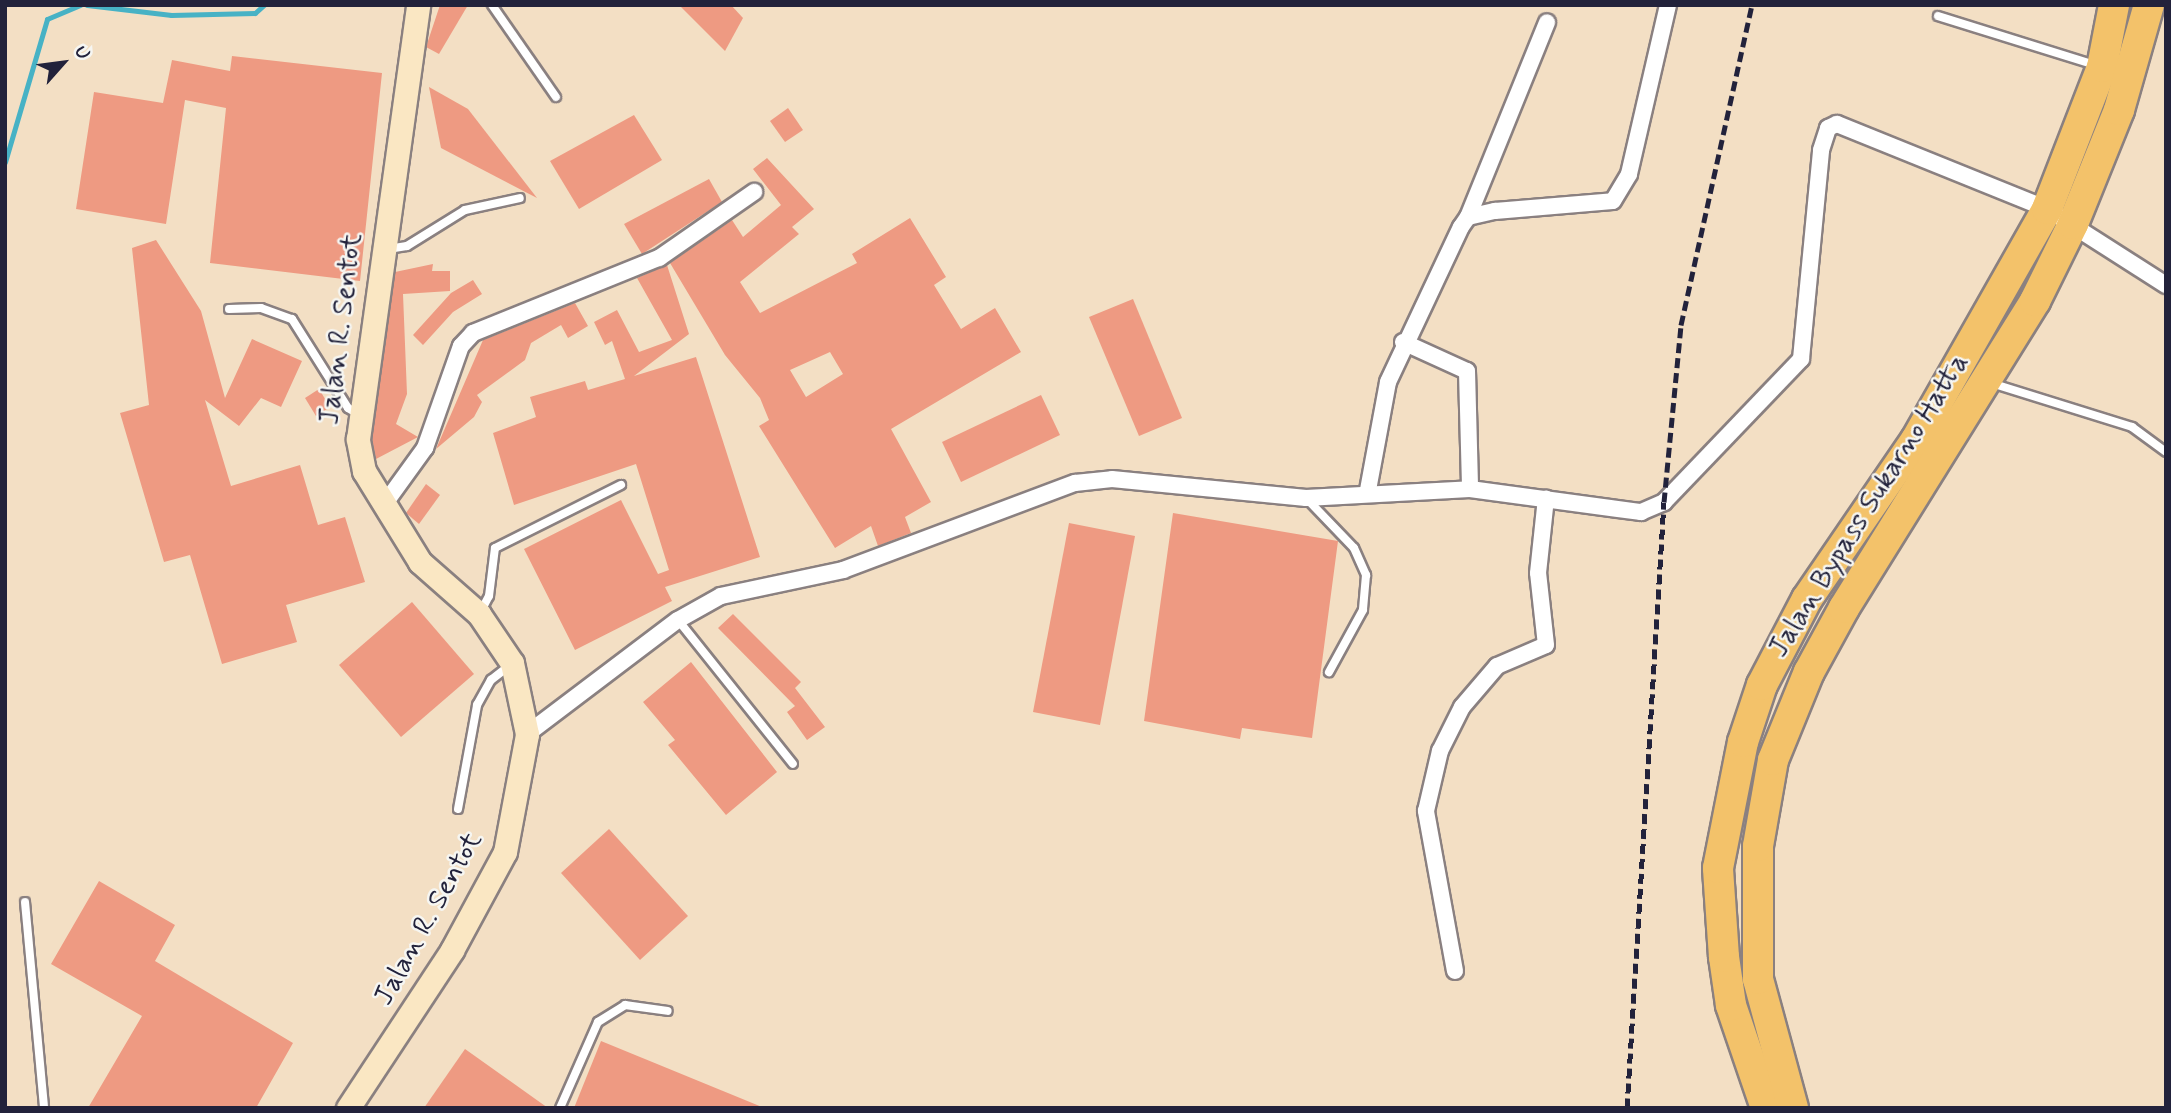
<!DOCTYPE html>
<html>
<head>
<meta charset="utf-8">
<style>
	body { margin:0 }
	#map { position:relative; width:2171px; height:1113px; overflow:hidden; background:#f3dfc4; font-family:Mynerve,sans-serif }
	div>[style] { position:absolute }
	.stream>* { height:5px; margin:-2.5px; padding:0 2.5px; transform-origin:2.5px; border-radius:2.5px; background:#47b2c5 }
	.building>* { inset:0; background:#ee9a82 }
	.roads { filter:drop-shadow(2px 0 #8a8080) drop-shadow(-2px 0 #8a8080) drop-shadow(0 2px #8a8080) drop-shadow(0 -2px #8a8080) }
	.lane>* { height:8px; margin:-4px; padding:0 4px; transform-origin:4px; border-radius:4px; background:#fff }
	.street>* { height:16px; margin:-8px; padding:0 8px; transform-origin:8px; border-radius:8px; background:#fff }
	.secondary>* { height:23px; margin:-11.5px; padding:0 11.5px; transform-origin:11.5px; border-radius:11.5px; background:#fae7c3 }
	.highway>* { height:30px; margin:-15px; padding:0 15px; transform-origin:15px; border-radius:15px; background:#f3c26a }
	.rail>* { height:5px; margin-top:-2.5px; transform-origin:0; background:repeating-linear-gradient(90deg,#22223b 0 10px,transparent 0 15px) }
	span { translate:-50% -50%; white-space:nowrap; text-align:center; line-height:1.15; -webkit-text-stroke:5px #f6f6f2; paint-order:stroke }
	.street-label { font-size:28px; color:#22223b }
	.frame { position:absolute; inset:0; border:7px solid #22223b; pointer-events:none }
	.north { position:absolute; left:28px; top:28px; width:70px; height:70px; -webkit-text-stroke:5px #f6f6f2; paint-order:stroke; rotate:62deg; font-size:19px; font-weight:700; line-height:28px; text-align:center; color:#22223b }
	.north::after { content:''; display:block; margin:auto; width:24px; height:32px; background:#22223b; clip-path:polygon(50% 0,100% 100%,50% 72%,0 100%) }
</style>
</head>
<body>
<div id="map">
	<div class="stream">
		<i style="left:87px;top:5px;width:85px;rotate:6.8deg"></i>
		<i style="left:171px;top:15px;width:84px;rotate:-1.4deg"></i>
		<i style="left:255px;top:13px;width:12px;rotate:-42deg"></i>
		<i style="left:5px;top:162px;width:149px;rotate:-73.6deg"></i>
		<i style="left:47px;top:19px;width:36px;rotate:-23deg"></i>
	</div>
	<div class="building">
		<i style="clip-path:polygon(440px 5px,468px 5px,439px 54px,426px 47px)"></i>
		<i style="clip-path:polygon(679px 5px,731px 5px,743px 18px,725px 51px)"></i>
		<i style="clip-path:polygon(232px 56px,382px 73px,360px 281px,210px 263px,226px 108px,185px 100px,166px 224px,76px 209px,94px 92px,163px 103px,172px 60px,230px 71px)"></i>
		<i style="clip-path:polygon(429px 87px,468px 109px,537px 198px,441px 148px)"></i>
		<i style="clip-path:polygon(788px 108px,803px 130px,785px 142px,770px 121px)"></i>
		<i style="clip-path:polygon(634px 115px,662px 160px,579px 209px,550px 161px)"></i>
		<i style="clip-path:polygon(evenodd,767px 158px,814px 209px,792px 227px,799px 234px,740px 282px,760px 313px,857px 263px,852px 254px,910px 218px,946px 277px,934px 285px,961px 329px,995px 308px,1021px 352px,891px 429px,931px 502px,905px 517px,911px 533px,878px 546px,871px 526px,835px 548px,759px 426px,769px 420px,760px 398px,725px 355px,670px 263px,732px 220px,743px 237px,781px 205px,753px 169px,767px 158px,830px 352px,843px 374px,806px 397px,790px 370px,830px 352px)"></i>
		<i style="clip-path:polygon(709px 179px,722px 202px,642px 254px,624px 224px)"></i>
		<i style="clip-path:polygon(156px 240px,201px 311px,225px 398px,252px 339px,302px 361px,281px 407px,261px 398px,239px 426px,205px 400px,231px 486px,300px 465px,318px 525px,345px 517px,365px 582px,286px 605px,297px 642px,222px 664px,190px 555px,164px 562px,120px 413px,149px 405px,132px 248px)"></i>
		<i style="clip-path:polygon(433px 264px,432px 271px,450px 271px,450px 291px,403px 294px,407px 394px,396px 424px,418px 437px,376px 459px,372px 439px,395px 272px)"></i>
		<i style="clip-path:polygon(667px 265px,689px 334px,634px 376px,696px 357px,760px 557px,665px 587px,672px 601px,575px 650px,524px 549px,621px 500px,658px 574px,669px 570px,636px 464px,514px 505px,493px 433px,536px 417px,530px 397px,585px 381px,588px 390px,625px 379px,612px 341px,605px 345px,594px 322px,617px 310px,639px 352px,672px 340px,637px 278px)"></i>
		<i style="clip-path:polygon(473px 280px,482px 294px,453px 312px,423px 345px,413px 335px,451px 293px)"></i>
		<i style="clip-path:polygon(1133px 299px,1182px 418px,1139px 436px,1089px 317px)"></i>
		<i style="clip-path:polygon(575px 303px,588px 326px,568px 338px,561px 325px,531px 343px,525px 360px,477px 395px,482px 402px,474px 417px,436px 449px,483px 340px)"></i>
		<i style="clip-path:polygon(319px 389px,330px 407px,316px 416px,305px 398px)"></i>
		<i style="clip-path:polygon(1041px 395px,1060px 435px,961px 482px,942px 442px)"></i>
		<i style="clip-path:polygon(426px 484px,440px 495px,419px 524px,406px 513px)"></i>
		<i style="clip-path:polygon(1173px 513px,1338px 541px,1312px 738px,1242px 728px,1240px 739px,1144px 721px)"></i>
		<i style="clip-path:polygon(1069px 523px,1135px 536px,1100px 725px,1033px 712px)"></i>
		<i style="clip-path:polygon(412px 602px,474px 674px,401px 737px,339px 665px)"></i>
		<i style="clip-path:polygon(733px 614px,801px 682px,795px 688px,825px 727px,807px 740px,787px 712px,795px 706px,718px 628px)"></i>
		<i style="clip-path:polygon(691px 662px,777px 772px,726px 815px,668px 745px,675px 740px,643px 702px)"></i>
		<i style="clip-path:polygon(609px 829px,688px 916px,640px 960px,561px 873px)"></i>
		<i style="clip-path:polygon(99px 881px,175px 925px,155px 961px,293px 1043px,256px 1108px,88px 1108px,142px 1016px,51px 964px)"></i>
		<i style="clip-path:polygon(601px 1041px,762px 1107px,762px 1108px,574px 1108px)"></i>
		<i style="clip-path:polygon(465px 1049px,548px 1108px,424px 1108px)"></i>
	</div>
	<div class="roads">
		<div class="lane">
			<i style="left:492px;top:5px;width:112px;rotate:55.2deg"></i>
			<i style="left:1938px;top:16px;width:164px;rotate:17.3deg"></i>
			<i style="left:388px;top:249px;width:19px;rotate:-9deg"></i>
			<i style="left:407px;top:246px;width:68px;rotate:-31.8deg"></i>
			<i style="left:465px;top:210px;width:56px;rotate:-12.3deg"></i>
			<i style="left:229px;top:309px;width:32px;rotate:-2deg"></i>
			<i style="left:261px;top:308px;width:33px;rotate:20deg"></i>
			<i style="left:292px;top:319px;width:105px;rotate:57.8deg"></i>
			<i style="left:348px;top:408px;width:12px;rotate:31deg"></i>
			<i style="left:1991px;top:383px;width:148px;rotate:17.3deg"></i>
			<i style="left:2132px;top:427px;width:42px;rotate:36.3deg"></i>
			<i style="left:1306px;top:498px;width:69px;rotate:46.2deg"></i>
			<i style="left:1354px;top:548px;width:30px;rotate:66deg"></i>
			<i style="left:1366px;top:575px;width:35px;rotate:95deg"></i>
			<i style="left:1363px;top:610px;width:71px;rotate:118.7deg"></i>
			<i style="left:481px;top:611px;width:17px;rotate:-62deg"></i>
			<i style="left:489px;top:596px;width:48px;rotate:-82.9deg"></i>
			<i style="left:495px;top:548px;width:141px;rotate:-26.6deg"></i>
			<i style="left:678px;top:620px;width:184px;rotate:51.4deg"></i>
			<i style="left:458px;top:809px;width:106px;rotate:-79.6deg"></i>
			<i style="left:477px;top:705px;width:29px;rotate:-61deg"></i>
			<i style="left:491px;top:680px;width:24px;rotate:-38deg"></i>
			<i style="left:25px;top:902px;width:207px;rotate:84.7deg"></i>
			<i style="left:560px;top:1108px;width:94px;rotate:-66.2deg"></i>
			<i style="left:598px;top:1022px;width:32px;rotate:-32deg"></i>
			<i style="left:625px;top:1005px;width:43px;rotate:7.9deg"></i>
		</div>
		<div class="street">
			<i style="left:1468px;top:217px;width:210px;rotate:-67.9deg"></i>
			<i style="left:1403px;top:342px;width:70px;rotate:24.4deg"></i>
			<i style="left:1467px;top:371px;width:118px;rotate:88.5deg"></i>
			<i style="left:1368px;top:490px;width:110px;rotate:-79.5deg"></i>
			<i style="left:1388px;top:382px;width:171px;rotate:-64.8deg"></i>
			<i style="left:1461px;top:227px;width:12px;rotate:-55deg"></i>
			<i style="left:1468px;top:217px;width:28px;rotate:-13deg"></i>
			<i style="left:1495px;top:211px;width:118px;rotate:-4.8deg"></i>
			<i style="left:1613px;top:201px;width:31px;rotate:-59deg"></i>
			<i style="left:1629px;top:174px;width:173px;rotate:-77deg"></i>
			<i style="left:383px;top:506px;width:72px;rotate:-54.1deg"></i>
			<i style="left:425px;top:448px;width:108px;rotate:-70.6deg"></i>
			<i style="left:461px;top:346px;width:18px;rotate:-47deg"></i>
			<i style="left:473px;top:333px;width:201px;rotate:-22deg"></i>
			<i style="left:659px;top:258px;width:116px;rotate:-34.8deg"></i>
			<i style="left:527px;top:734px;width:189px;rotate:-37.1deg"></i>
			<i style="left:678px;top:620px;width:49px;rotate:-29.2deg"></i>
			<i style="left:721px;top:596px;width:125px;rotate:-12deg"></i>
			<i style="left:843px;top:570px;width:248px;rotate:-20.6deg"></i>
			<i style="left:1075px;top:483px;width:37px;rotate:-6deg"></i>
			<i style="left:1112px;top:479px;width:195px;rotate:5.6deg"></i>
			<i style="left:1306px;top:498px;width:164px;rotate:-3.1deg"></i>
			<i style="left:1470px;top:489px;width:173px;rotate:7.7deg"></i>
			<i style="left:1641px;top:512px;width:25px;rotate:-23deg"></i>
			<i style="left:1664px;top:502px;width:198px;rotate:-46.2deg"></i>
			<i style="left:1801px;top:359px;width:210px;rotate:-84.5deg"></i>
			<i style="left:1821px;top:150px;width:23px;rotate:-72deg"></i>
			<i style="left:1828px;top:128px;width:10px;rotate:-24deg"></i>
			<i style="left:1837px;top:124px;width:227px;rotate:22deg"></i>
			<i style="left:2047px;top:209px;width:141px;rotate:32.6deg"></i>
			<i style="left:1455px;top:971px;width:163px;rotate:-100.3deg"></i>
			<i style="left:1426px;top:811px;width:62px;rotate:-76.9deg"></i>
			<i style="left:1440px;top:751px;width:49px;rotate:-63.4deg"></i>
			<i style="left:1462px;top:707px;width:54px;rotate:-49.5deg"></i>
			<i style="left:1497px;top:666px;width:53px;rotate:-23.2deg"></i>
			<i style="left:1546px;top:645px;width:72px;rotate:-96.3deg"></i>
			<i style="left:1538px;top:573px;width:75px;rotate:-83.9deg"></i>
		</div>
		<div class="secondary">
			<i style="left:348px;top:1108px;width:189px;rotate:-56.6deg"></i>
			<i style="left:452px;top:950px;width:111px;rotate:-61.6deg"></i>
			<i style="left:505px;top:852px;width:120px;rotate:-79.4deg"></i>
			<i style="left:527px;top:734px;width:73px;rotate:-101.9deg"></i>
			<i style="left:512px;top:663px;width:59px;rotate:-124deg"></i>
			<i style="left:479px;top:614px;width:79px;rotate:-138.6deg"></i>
			<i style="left:420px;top:562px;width:107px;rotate:-121.6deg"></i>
			<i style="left:364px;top:471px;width:33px;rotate:-101deg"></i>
			<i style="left:358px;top:439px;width:438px;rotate:-82.1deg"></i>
		</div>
		<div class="highway">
			<i style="left:1766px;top:1108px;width:109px;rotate:-108.8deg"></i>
			<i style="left:1731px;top:1005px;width:49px;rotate:-98.3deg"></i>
			<i style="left:1724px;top:957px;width:89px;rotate:-93.9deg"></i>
			<i style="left:1718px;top:868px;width:128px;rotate:-78.8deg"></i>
			<i style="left:1743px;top:742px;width:60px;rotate:-71.6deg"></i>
			<i style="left:1762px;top:685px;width:97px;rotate:-62.4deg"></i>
			<i style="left:1807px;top:599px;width:193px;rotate:-55.6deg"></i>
			<i style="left:1916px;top:440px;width:266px;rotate:-60.4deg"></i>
			<i style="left:2047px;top:209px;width:152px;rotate:-68.8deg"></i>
			<i style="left:2102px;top:67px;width:63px;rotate:-79deg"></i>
			<i style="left:1793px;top:1108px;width:134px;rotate:-105.2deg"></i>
			<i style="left:1758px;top:979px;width:133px;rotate:-90deg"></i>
			<i style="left:1758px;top:846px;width:87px;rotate:-80.1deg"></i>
			<i style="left:1773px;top:760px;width:95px;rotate:-67.8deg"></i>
			<i style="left:1809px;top:672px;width:73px;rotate:-61.3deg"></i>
			<i style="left:1844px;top:608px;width:362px;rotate:-58.1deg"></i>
			<i style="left:2035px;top:301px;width:86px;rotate:-63.7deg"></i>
			<i style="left:2073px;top:224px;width:123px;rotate:-68deg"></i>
			<i style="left:2119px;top:110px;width:109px;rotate:-74.1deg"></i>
		</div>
	</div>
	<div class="rail">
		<i style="left:1627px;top:1108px;width:607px;rotate:-86.51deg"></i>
		<i style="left:1664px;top:502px;width:178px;rotate:-84.5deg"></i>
		<i style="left:1681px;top:325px;width:328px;rotate:-77.5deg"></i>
	</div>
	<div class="street-label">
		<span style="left:342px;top:329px;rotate:-83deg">Jalan R. Sentot</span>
		<span style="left:1870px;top:506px;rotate:-58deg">Jalan Bypass Sukarno Hatta</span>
		<span style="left:429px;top:919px;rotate:-61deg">Jalan R. Sentot</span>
	</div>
	<div class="frame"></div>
	<div class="north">U</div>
</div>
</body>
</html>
